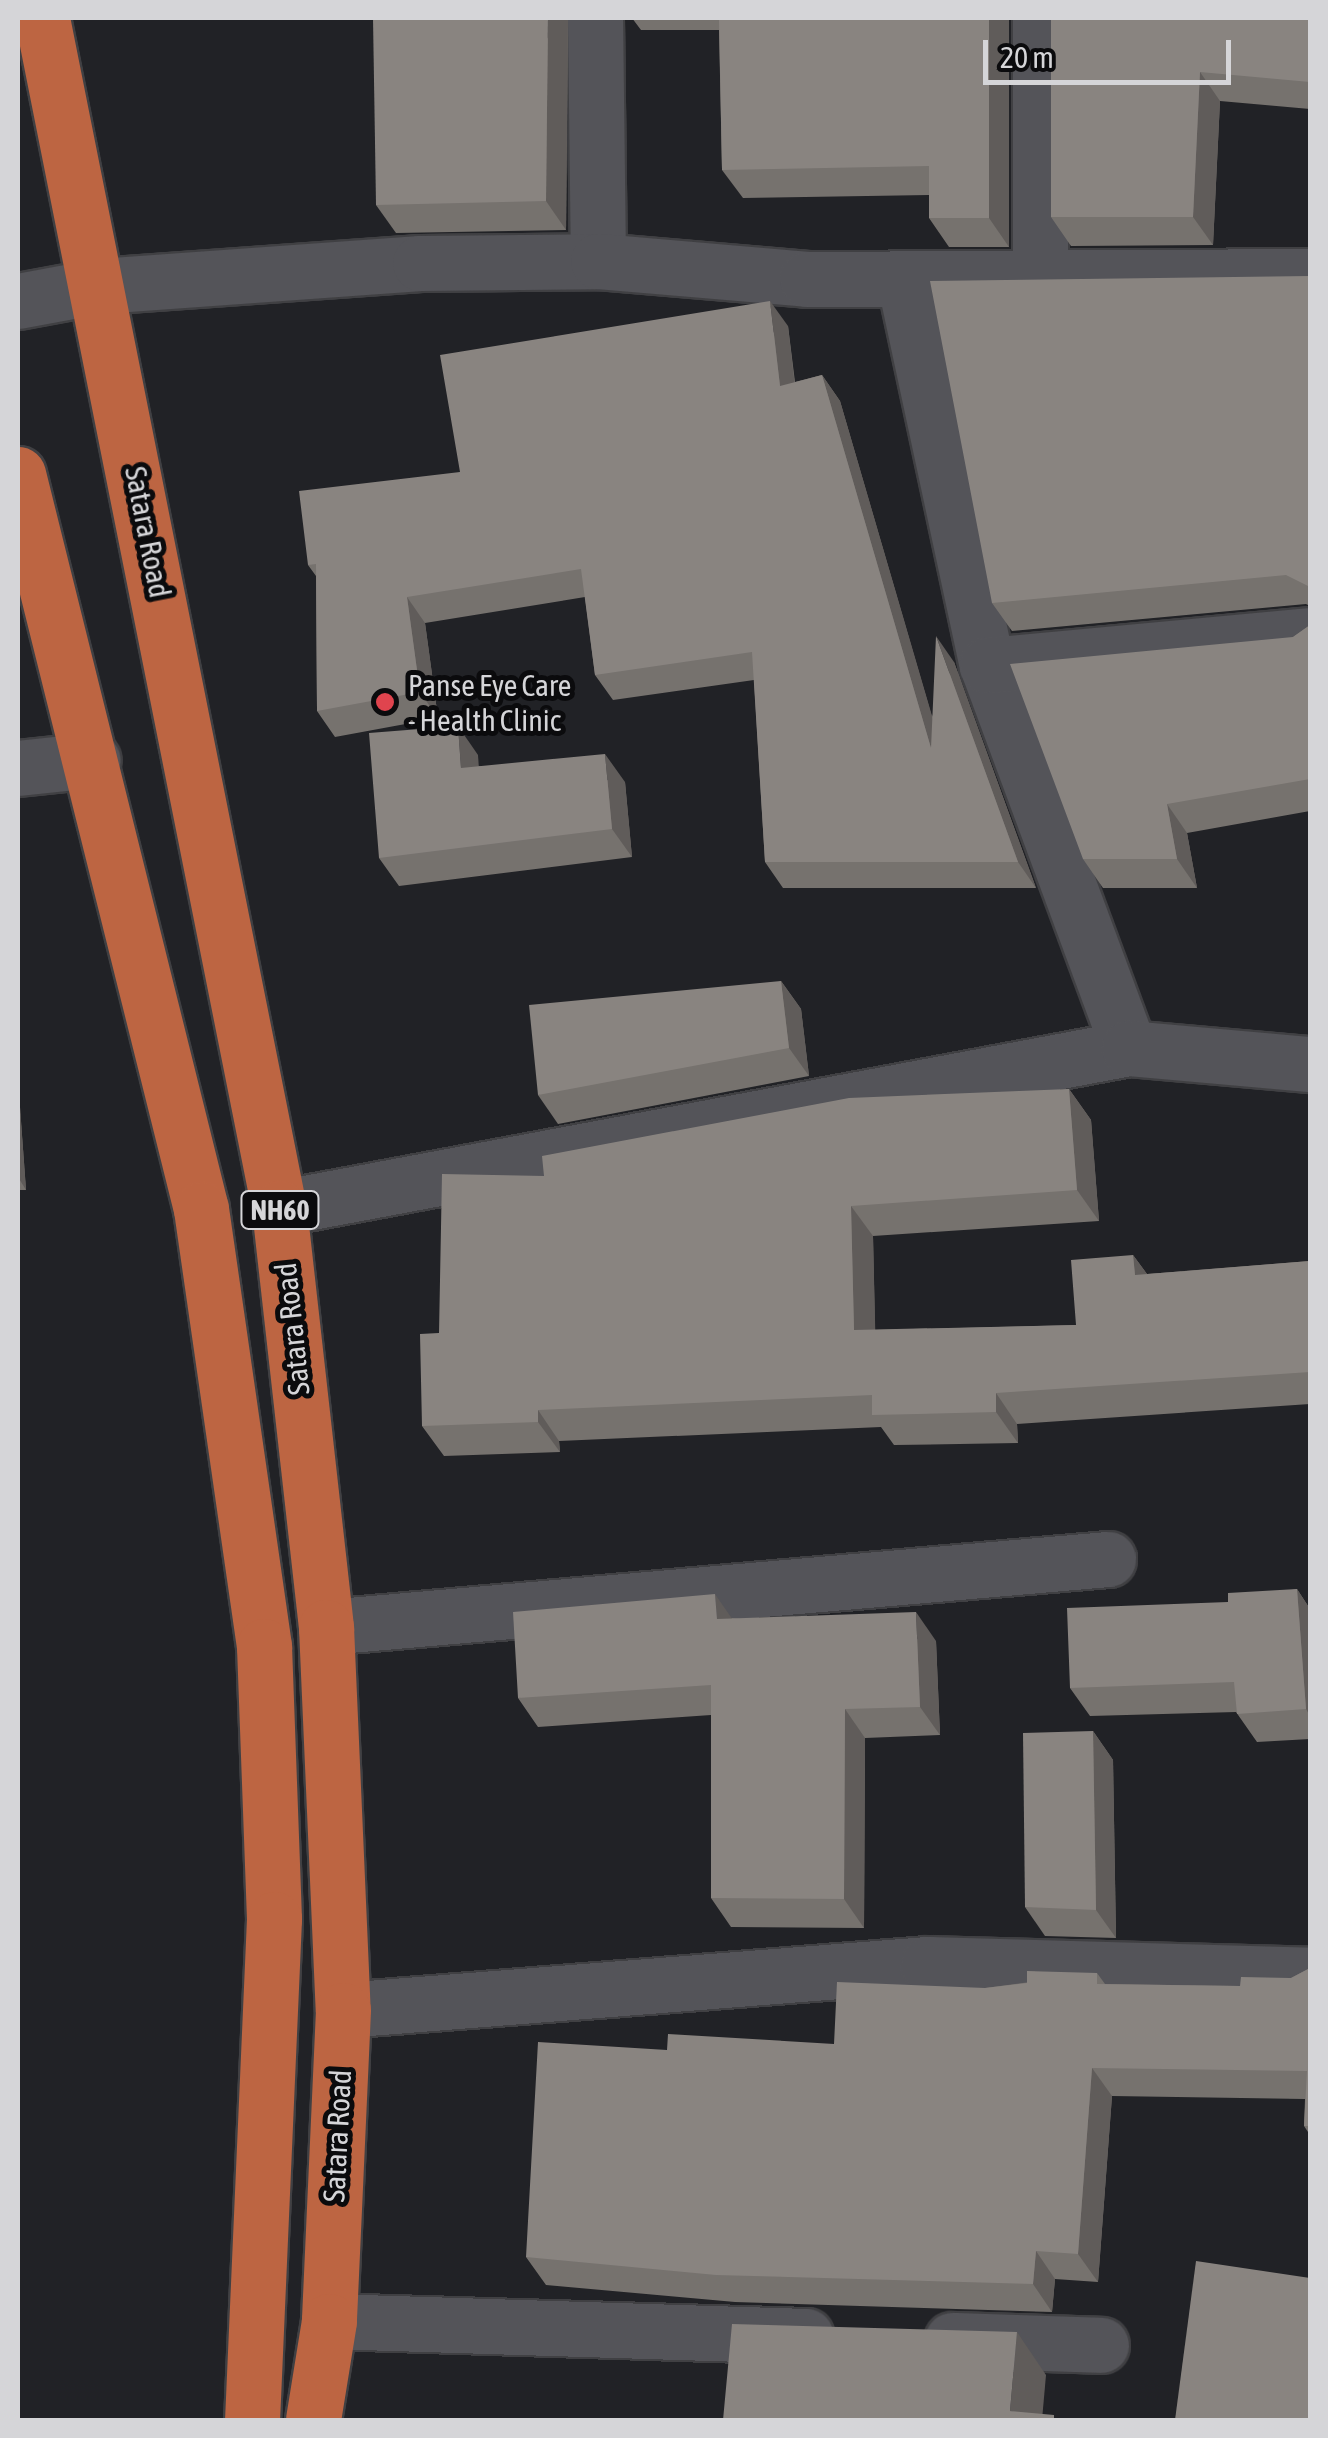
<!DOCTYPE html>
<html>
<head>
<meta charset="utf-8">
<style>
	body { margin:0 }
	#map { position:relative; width:1328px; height:2438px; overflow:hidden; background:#212226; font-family:"Asap Condensed",sans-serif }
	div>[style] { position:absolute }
	.roads { filter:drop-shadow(2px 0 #404043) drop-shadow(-2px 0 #404043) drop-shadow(0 2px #404043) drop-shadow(0 -2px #404043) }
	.street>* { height:55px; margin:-27.5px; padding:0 27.5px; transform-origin:27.5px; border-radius:27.5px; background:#545459 }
	.highway>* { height:55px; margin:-27.5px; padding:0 27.5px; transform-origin:27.5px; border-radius:27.5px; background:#bd6542 }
	.wall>* { inset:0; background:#76726e }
	.shaded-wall>* { inset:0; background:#605c5a }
	.building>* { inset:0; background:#898480 }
	.dots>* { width:28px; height:28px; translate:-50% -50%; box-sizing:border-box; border:5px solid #0b0b0d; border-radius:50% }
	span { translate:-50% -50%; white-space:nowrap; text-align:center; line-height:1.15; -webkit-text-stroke:10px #0b0b0d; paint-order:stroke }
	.shield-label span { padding:2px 8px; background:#0b0b0d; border:2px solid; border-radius:8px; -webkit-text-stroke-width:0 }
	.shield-label { font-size:28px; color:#d5d5d8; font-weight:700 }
	.street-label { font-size:30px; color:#d5d5d8 }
	.poi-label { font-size:30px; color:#d5d5d8 }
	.left { translate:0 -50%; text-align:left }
	.frame { position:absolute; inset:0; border:20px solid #d5d5d8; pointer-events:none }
	.scale { position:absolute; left:983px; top:40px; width:248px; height:45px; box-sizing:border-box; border:5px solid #d5d5d8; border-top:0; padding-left:12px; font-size:30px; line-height:35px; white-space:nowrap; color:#d5d5d8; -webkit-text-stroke:8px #0b0b0d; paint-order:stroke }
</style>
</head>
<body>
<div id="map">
	<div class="roads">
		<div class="street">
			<i style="left:595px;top:18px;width:243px;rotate:89.3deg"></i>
			<i style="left:1040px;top:18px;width:261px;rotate:90deg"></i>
			<i style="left:904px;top:279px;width:395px;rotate:77.9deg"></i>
			<i style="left:987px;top:665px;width:408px;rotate:69.7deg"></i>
			<i style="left:18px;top:301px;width:82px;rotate:-10.5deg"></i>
			<i style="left:99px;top:286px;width:322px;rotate:-4.1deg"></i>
			<i style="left:420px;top:263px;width:178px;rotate:-0.6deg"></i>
			<i style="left:598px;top:261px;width:210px;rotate:4.9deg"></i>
			<i style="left:807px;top:279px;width:503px;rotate:-0.34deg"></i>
			<i style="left:987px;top:665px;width:323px;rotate:-5.3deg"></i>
			<i style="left:18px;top:768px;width:75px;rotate:-6.1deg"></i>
			<i style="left:279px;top:1208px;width:865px;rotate:-10.66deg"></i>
			<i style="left:1129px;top:1048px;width:182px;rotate:5.1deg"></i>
			<i style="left:326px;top:1627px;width:785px;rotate:-4.97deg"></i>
			<i style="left:343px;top:2010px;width:587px;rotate:-4.5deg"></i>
			<i style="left:928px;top:1964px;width:382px;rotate:1.6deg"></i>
			<i style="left:329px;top:2321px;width:477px;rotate:1.8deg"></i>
			<i style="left:952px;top:2340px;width:149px;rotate:1.9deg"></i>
		</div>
		<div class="highway">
			<i style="left:42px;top:18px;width:1213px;rotate:78.74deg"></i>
			<i style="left:279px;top:1208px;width:422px;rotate:83.6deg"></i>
			<i style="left:326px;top:1627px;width:383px;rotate:87.5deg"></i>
			<i style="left:343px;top:2010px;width:311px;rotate:92.6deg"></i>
			<i style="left:329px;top:2321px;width:100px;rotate:99.2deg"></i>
			<i style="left:18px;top:474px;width:757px;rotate:76.02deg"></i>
			<i style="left:201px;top:1209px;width:442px;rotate:81.8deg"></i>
			<i style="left:264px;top:1646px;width:273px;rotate:87.9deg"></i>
			<i style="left:274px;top:1919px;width:501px;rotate:92.51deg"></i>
		</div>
	</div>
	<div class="wall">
		<i style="clip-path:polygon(568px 18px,566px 230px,396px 233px,376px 205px)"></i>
		<i style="clip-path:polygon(632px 18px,1009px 18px,1009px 247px,949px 247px,929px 218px,929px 195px,743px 198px,722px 170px,719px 30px,641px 30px)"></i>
		<i style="clip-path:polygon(1051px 18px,1310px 18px,1310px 109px,1220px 101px,1213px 245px,1071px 246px,1051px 217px)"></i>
		<i style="clip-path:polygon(1310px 276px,1310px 606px,1306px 604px,1012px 631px,992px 603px)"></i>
		<i style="clip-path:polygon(788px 326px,795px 382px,822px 375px,840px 401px,932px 717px,954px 662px,1036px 888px,783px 888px,765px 862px,754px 680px,613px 700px,595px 675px,585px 597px,425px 623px,438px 718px,335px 737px,317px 711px,316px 576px,308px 565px,460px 472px)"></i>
		<i style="clip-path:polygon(1310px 625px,1310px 811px,1187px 833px,1197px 888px,1103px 888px,1083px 859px,1293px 637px)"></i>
		<i style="clip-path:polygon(478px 755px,478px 766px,625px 782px,632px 857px,399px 886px,379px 858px)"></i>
		<i style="clip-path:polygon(781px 981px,801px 1009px,809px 1076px,558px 1124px,538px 1095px)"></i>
		<i style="clip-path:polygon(18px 1080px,26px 1190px,18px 1190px)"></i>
		<i style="clip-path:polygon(1069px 1089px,1091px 1120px,1099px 1221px,873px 1236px,875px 1330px,1076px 1325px,1133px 1255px,1147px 1274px,1310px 1261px,1310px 1404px,1017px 1424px,1018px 1443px,894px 1445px,881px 1427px,559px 1441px,560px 1452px,444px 1456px,422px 1426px,439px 1333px,544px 1176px)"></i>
		<i style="clip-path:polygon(1297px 1589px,1310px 1609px,1310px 1739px,1257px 1742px,1236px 1712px,1090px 1716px,1070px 1688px,1228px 1602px)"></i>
		<i style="clip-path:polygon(732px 1618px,936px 1641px,940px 1735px,865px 1738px,864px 1928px,731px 1927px,711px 1898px,711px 1715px,538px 1727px,518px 1698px)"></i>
		<i style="clip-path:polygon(1093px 1731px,1113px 1760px,1116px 1938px,1045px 1936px,1025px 1907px)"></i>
		<i style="clip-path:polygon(1310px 1968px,1310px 2135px,1304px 2126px,1305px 2099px,1112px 2096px,1098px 2282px,1055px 2279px,1052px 2312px,735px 2302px,546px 2285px,526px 2257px,667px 2050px,834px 2044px,985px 1988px,1097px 1973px,1105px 1984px,1240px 1986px,1291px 1978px)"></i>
	</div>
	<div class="shaded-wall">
		<i style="clip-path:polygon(548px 18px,568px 18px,566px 230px,546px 201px)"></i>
		<i style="clip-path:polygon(989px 18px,1009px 18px,1009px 247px,989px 218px)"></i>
		<i style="clip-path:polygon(1200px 72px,1220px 101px,1213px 245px,1193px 217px)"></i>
		<i style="clip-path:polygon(770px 301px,788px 326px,798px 412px,780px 386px)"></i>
		<i style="clip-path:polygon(822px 375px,840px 401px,949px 774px,931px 748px)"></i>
		<i style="clip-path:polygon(407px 597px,425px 623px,438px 718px,420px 692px)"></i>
		<i style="clip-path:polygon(936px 636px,954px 662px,1036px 888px,1018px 862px)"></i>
		<i style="clip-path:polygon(458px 726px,478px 755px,481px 797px,461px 768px)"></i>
		<i style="clip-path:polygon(605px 754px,625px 782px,632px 857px,612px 829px)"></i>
		<i style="clip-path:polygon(1167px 804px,1187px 833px,1197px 888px,1177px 859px)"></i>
		<i style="clip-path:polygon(781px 981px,801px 1009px,809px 1076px,789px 1048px)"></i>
		<i style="clip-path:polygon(18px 1080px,26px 1190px,18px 1177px)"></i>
		<i style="clip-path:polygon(1069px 1089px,1091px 1120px,1099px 1221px,1077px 1190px)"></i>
		<i style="clip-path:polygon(851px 1206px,873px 1236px,876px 1361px,854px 1330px)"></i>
		<i style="clip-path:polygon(1133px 1255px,1155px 1285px,1135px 1275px)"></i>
		<i style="clip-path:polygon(996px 1393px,1017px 1424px,1018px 1443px,996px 1412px)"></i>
		<i style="clip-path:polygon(538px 1410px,559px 1441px,560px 1452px,538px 1422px)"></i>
		<i style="clip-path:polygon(1297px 1589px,1310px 1609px,1310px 1716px,1306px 1709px)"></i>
		<i style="clip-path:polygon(715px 1594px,735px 1623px,717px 1619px)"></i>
		<i style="clip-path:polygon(916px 1612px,936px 1641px,940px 1735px,920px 1707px)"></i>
		<i style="clip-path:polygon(845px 1709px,865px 1738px,864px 1928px,844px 1899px)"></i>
		<i style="clip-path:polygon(1093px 1731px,1113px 1760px,1116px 1938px,1096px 1910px)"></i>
		<i style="clip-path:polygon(1092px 2068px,1112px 2096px,1098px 2282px,1078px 2254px)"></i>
		<i style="clip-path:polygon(1036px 2251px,1055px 2279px,1052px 2312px,1033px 2284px)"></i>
		<i style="clip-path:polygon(1017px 2332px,1046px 2375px,1042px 2420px,1010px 2411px)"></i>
	</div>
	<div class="building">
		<i style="clip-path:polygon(373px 18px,548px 18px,546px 201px,376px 205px)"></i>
		<i style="clip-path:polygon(719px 18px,989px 18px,989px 218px,929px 218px,929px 166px,722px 170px)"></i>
		<i style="clip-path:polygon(1051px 18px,1310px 18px,1310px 82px,1200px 72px,1193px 217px,1051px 217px)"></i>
		<i style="clip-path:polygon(1310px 276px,1310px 587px,1286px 575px,992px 603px,930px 281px)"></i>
		<i style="clip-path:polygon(770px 301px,780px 386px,822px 375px,931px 748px,936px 636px,1018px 862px,765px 862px,752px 652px,595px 675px,581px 569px,407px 597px,420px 692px,317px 711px,316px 564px,308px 565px,299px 491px,460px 472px,440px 355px)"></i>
		<i style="clip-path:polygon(1310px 625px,1310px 779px,1167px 804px,1177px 859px,1083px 859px,1010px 664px,1293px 637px)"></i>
		<i style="clip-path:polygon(458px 726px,461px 768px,605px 754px,612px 829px,379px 858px,369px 733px)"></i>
		<i style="clip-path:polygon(781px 981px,789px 1048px,538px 1095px,529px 1005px)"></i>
		<i style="clip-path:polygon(1069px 1089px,1077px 1190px,851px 1206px,854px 1330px,1076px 1325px,1071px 1260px,1133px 1255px,1135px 1275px,1310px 1261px,1310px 1372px,996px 1393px,996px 1412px,872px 1415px,872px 1395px,538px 1410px,538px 1422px,422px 1426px,420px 1334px,439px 1333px,442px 1174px,544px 1176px,542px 1156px,849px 1098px)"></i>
		<i style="clip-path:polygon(1297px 1589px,1306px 1709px,1237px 1714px,1234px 1682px,1070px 1688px,1067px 1608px,1228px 1602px,1228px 1593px)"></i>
		<i style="clip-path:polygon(715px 1594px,717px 1619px,916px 1612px,920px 1707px,845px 1709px,844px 1899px,711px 1898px,711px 1685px,518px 1698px,513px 1612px)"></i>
		<i style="clip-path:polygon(1093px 1731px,1096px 1910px,1025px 1907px,1023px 1733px)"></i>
		<i style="clip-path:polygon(1310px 1968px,1310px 2126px,1304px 2126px,1307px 2071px,1092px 2068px,1078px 2254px,1036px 2251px,1033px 2284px,716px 2275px,526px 2257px,538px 2042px,667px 2050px,668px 2034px,834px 2044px,837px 1982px,985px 1988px,1027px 1983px,1027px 1971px,1097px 1973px,1097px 1984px,1240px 1986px,1241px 1977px,1291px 1978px)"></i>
		<i style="clip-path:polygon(1196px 2261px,1310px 2278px,1310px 2420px,1175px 2420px)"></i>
		<i style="clip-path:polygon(732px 2324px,1017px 2332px,1010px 2411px,1054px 2415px,1054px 2420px,723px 2420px)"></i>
	</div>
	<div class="dots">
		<i style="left:385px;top:702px;background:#e0444e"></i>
	</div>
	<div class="shield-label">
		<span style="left:280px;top:1210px">NH60</span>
	</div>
	<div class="street-label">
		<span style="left:148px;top:532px;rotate:79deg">Satara Road</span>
		<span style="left:292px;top:1329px;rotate:-96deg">Satara Road</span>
		<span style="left:337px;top:2136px;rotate:-87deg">Satara Road</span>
	</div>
	<div class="poi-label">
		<span class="left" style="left:408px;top:702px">Panse Eye Care<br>- Health Clinic</span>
	</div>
	<div class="frame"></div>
	<div class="scale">20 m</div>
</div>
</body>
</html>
